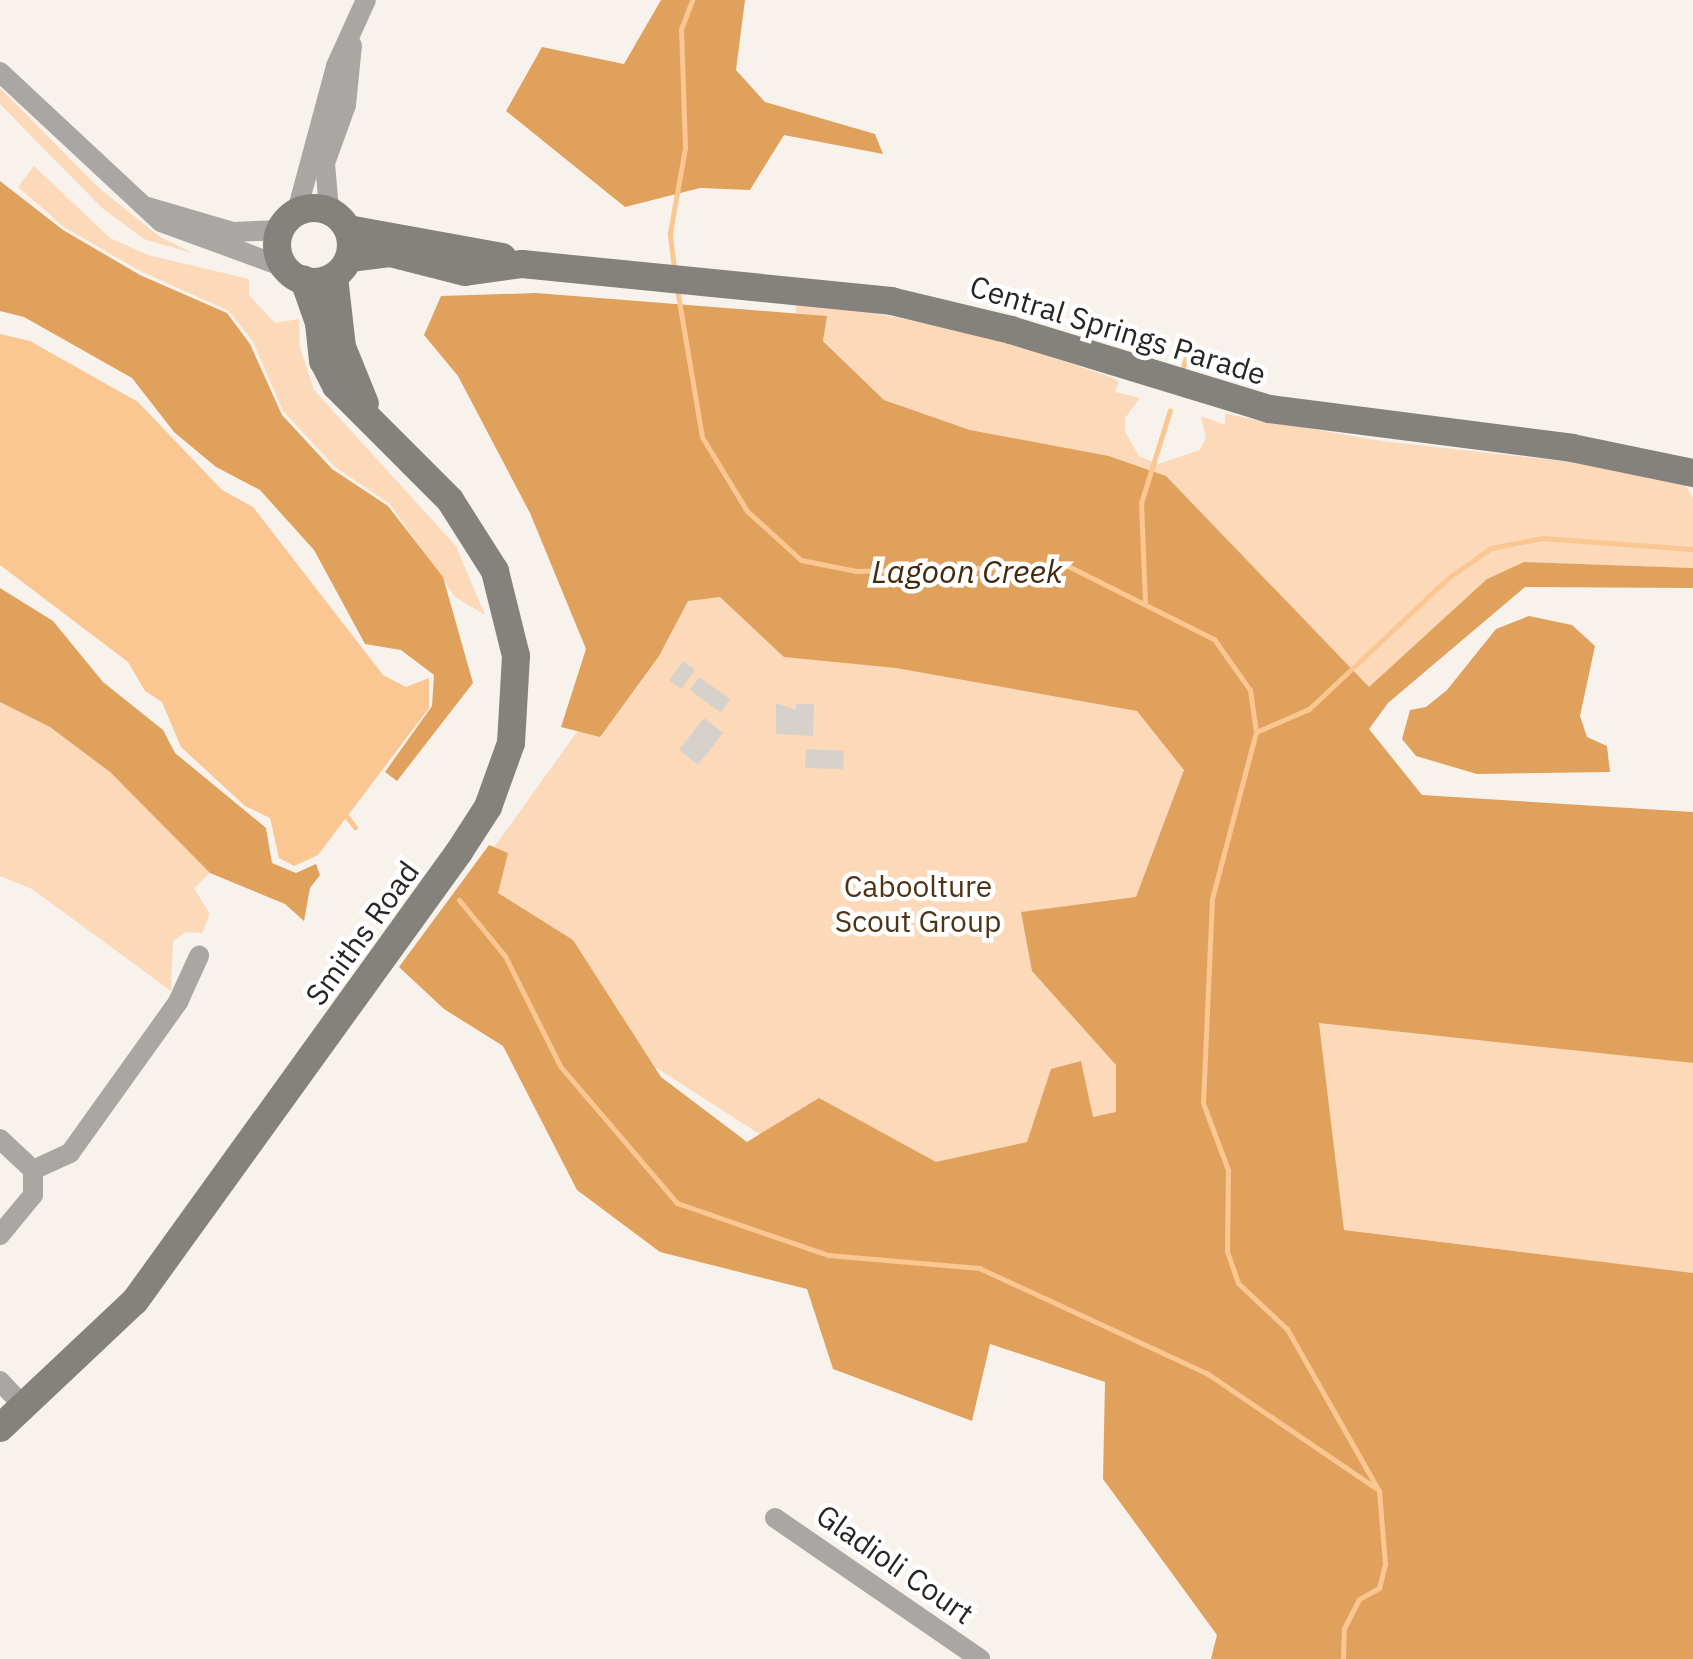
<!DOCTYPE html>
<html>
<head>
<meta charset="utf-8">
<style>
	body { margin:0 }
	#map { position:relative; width:1693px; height:1659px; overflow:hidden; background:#f8f2ec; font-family:"IBM Plex Sans",sans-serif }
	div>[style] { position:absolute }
	.green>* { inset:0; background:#fbd9b9 }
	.forest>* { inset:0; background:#e0a15d }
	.water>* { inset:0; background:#fac691 }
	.stream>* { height:5px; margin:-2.5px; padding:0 2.5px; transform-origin:2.5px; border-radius:2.5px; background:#fac691 }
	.building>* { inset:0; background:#d7d1cb }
	.street>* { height:20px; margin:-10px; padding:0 10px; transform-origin:10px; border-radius:10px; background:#a9a6a4 }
	.secondary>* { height:28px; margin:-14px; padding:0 14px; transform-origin:14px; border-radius:14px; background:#85817d }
	.secondary>.ring { margin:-14px; padding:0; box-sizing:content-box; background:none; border:28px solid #85817d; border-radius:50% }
	span { translate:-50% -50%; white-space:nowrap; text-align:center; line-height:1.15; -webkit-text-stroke:9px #fff; paint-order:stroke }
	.street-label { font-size:30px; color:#282624 }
	.park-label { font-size:30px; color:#4e3417 }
	.water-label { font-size:32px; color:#442a0d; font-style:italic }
</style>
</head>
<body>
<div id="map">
	<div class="green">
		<i style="clip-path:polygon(0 88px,99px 188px,160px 237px,195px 254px,144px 239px,102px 208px,0 104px)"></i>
		<i style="clip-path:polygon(34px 166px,110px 238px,148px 255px,249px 279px,249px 295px,275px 323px,299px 319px,300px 348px,314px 390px,456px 546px,485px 615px,455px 597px,390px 504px,335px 467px,283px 411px,253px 342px,229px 311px,140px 271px,64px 227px,18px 187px)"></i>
		<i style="clip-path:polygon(813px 301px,985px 335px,1111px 377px,1119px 382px,1115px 392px,1140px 398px,1125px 418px,1125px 431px,1139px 456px,1158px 464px,1200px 450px,1206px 438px,1201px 416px,1225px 425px,1225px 414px,1382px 441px,1598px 465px,1683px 482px,1693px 498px,1693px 568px,1524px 562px,1487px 579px,1369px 688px,1166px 476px,1109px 456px,970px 430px,884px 400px,823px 340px,826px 316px,796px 313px,796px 302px)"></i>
		<i style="clip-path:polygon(724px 527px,1047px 637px,1211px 739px,1206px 1216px,778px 1146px,437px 927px)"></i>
		<i style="clip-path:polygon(0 702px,50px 727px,110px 772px,210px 873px,194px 888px,210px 914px,202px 933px,186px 932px,173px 941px,171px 991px,32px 889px,0 876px)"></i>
		<i style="clip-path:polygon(1318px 1022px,1693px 1063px,1693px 1273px,1344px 1230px)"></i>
	</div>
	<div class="forest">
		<i style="clip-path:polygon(661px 0,745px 0,736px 70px,765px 102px,875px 134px,883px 154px,784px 135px,750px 190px,700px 188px,625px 207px,506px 111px,542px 47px,624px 64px)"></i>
		<i style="clip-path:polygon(0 181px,63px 230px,140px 275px,227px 313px,250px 344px,282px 415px,332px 469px,388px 506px,443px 577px,473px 683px,397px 781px,385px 772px,432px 706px,434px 675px,401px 650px,365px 644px,314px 550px,260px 490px,216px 467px,174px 432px,132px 378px,24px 317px,0 311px)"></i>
		<i style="clip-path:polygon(536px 293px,827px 316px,823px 341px,884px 400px,970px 430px,1109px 456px,1166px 476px,1369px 687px,1487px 579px,1524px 562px,1693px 568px,1693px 588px,1525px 587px,1388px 703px,1369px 729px,1422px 795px,1693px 812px,1693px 1063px,1319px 1023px,1344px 1230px,1693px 1273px,1693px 1659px,1211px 1659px,1217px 1635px,1103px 1479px,1105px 1382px,990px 1344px,972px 1421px,833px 1369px,807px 1289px,660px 1252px,577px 1190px,503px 1046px,444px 1009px,399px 967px,489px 845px,508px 853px,498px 893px,573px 940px,661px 1077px,747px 1142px,819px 1098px,936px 1162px,1027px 1142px,1051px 1069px,1081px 1061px,1093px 1117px,1116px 1112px,1116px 1065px,1032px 971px,1021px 912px,1136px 897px,1184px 770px,1137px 711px,896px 668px,784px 657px,720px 597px,688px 601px,659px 656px,600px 737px,561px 727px,586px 649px,530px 513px,458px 376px,424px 335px,441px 296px)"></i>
		<i style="clip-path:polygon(0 588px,53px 621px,103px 682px,163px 730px,175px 753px,266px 828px,272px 863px,296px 873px,316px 864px,320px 875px,310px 888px,304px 921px,285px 904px,210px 873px,110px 772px,50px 727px,0 702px)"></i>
		<i style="clip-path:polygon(1529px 616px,1572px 625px,1595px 646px,1580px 716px,1587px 737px,1607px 746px,1610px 772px,1477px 774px,1416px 756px,1402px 739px,1410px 710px,1426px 707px,1447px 690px,1496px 629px)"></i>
	</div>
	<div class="water">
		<i style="clip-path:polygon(0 334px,30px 341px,138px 402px,222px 490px,253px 507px,383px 675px,406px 687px,429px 678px,429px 708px,318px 855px,294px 866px,279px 858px,270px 818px,245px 806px,181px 747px,162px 702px,145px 691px,128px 662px,0 565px)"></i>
	</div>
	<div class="stream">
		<i style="left:674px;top:268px;width:35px;rotate:-97deg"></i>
		<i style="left:670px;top:233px;width:86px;rotate:-80deg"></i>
		<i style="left:685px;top:148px;width:119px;rotate:-91.9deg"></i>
		<i style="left:681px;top:29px;width:31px;rotate:-69deg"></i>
		<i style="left:677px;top:289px;width:150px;rotate:80.4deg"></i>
		<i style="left:702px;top:437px;width:87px;rotate:58.7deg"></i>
		<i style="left:747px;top:511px;width:73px;rotate:42.2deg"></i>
		<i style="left:801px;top:560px;width:56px;rotate:11.3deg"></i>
		<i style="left:856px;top:571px;width:212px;rotate:-1.4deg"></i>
		<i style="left:1068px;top:566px;width:163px;rotate:26.6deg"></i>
		<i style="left:1214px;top:639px;width:62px;rotate:54.8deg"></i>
		<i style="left:1250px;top:690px;width:42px;rotate:81.9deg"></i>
		<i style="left:1256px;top:732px;width:172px;rotate:104.8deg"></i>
		<i style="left:1212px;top:898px;width:205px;rotate:92.5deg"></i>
		<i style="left:1203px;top:1103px;width:72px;rotate:69.5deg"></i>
		<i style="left:1228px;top:1170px;width:81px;rotate:90.7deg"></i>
		<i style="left:1227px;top:1251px;width:34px;rotate:71deg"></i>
		<i style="left:1238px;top:1283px;width:67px;rotate:43.2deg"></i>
		<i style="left:1287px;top:1329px;width:186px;rotate:60.4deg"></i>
		<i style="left:1379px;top:1491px;width:73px;rotate:85.3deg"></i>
		<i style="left:1385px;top:1564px;width:25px;rotate:104deg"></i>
		<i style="left:1379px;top:1588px;width:23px;rotate:151deg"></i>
		<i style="left:1359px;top:1599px;width:33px;rotate:117deg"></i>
		<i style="left:1344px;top:1628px;width:31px;rotate:92deg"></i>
		<i style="left:1182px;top:370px;width:20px;rotate:-72deg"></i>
		<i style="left:1145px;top:602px;width:99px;rotate:-92.3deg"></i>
		<i style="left:1141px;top:503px;width:97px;rotate:-72.7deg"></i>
		<i style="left:1256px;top:732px;width:58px;rotate:-23.5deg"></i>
		<i style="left:1309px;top:709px;width:191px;rotate:-43.3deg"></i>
		<i style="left:1448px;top:578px;width:52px;rotate:-34.9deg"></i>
		<i style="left:1491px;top:548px;width:52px;rotate:-11.1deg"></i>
		<i style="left:1542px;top:538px;width:151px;rotate:4.2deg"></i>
		<i style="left:344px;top:813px;width:18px;rotate:52deg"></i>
		<i style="left:459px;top:900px;width:72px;rotate:50.6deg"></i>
		<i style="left:505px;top:956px;width:123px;rotate:63.4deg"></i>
		<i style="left:560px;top:1066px;width:180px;rotate:49.5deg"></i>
		<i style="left:677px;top:1203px;width:160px;rotate:19deg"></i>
		<i style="left:828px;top:1255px;width:152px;rotate:4.9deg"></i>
		<i style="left:979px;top:1268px;width:252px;rotate:24.8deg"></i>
		<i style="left:1208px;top:1374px;width:203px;rotate:34.2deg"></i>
	</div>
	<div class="building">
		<i style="clip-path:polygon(683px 661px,695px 670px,681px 689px,669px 680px)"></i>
		<i style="clip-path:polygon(699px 677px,730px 699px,721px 713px,690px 690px)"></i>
		<i style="clip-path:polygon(776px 703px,796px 710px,796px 704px,814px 704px,813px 736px,776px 734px)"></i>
		<i style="clip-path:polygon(704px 718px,723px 733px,698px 765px,679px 750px)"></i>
		<i style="clip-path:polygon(806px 749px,844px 751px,843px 769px,805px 768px)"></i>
	</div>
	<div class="street">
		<i style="left:0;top:72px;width:220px;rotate:43deg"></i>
		<i style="left:161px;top:222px;width:131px;rotate:20.1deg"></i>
		<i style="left:148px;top:207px;width:89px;rotate:16.4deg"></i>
		<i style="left:233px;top:232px;width:47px;rotate:-2.4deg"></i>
		<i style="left:329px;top:210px;width:47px;rotate:-94.9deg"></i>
		<i style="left:325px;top:163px;width:62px;rotate:-70.1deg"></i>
		<i style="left:346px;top:105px;width:60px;rotate:-84.3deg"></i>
		<i style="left:297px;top:211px;width:150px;rotate:-74.9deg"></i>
		<i style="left:336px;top:66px;width:72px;rotate:-65.6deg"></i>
		<i style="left:0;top:1139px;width:45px;rotate:43.2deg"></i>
		<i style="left:33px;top:1170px;width:25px;rotate:90deg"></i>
		<i style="left:33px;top:1195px;width:52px;rotate:129.5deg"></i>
		<i style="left:33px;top:1170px;width:41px;rotate:-24.7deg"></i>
		<i style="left:70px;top:1153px;width:186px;rotate:-54.4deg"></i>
		<i style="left:178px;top:1002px;width:51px;rotate:-65.5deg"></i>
		<i style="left:0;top:1381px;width:35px;rotate:47deg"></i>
		<i style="left:775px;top:1518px;width:249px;rotate:34.5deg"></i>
	</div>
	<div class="secondary">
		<i class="ring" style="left:277px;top:208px;width:46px;height:46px"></i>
		<i style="left:348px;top:229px;width:157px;rotate:10.3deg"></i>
		<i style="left:350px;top:258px;width:40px;rotate:-7.1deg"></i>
		<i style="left:390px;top:253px;width:77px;rotate:14.2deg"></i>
		<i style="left:465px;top:272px;width:58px;rotate:-8deg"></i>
		<i style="left:522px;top:264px;width:371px;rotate:5.7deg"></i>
		<i style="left:891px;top:301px;width:123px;rotate:13.6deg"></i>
		<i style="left:1011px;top:330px;width:270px;rotate:17deg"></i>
		<i style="left:1269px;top:409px;width:305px;rotate:7.3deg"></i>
		<i style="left:1572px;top:448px;width:124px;rotate:11.7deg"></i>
		<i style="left:334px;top:277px;width:70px;rotate:83.5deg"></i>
		<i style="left:342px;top:347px;width:61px;rotate:68deg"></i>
		<i style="left:0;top:1428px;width:185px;rotate:-43.3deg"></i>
		<i style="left:135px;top:1301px;width:554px;rotate:-54.19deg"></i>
		<i style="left:459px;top:852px;width:54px;rotate:-57.2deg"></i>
		<i style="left:488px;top:807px;width:68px;rotate:-70.2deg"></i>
		<i style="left:511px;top:743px;width:87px;rotate:-86.7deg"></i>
		<i style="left:516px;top:656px;width:88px;rotate:-103.9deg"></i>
		<i style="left:495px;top:571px;width:84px;rotate:-122.4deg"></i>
		<i style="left:450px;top:500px;width:161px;rotate:-135deg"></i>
		<i style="left:336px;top:386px;width:28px;rotate:-117deg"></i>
		<i style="left:323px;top:361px;width:38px;rotate:-96deg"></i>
		<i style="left:319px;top:323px;width:46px;rotate:-109.2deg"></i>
	</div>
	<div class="street-label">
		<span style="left:1118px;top:330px;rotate:17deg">Central Springs Parade</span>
		<span style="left:362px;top:933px;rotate:-54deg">Smiths Road</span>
		<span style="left:895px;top:1564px;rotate:35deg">Gladioli Court</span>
	</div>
	<div class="park-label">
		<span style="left:918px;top:903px">Caboolture<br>Scout Group</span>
	</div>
	<div class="water-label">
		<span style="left:967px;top:571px">Lagoon Creek</span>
	</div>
</div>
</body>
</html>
